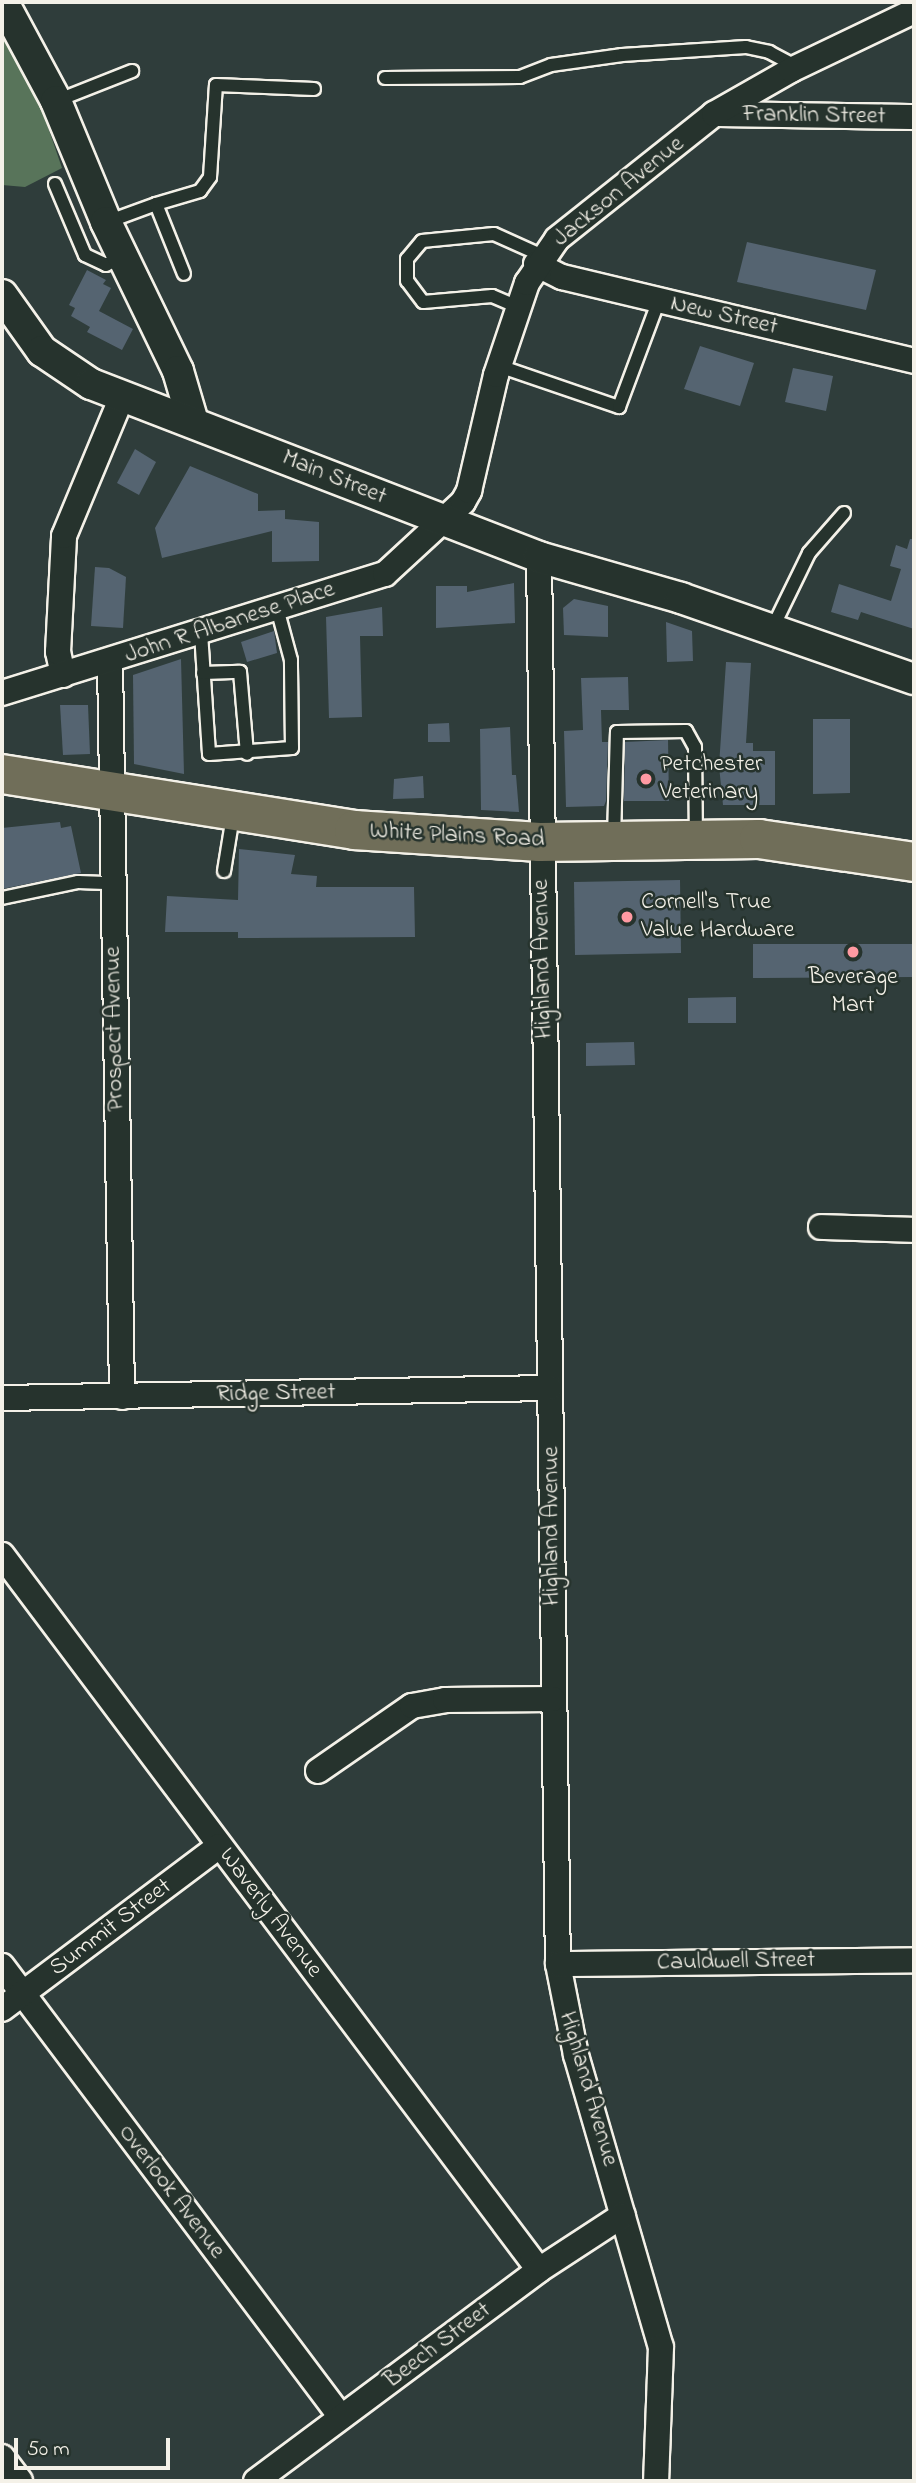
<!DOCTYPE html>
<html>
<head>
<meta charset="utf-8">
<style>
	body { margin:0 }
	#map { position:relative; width:916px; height:2483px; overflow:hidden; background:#2f3d3b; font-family:"Indie Flower",sans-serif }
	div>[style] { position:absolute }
	.green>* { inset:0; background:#58745a }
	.building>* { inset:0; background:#556471 }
	.roads { filter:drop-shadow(2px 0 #f4f1e8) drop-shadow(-2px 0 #f4f1e8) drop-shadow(0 2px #f4f1e8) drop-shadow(0 -2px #f4f1e8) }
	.service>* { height:12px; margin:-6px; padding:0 6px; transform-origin:6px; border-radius:6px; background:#26332d }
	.minor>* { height:24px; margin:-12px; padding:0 12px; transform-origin:12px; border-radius:12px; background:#26332d }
	.tertiary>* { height:30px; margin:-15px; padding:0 15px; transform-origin:15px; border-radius:15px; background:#26332d }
	.primary>* { height:38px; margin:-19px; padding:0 19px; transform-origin:19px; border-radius:19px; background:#706e59 }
	.dots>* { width:19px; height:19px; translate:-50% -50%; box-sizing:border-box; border:4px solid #26332d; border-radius:50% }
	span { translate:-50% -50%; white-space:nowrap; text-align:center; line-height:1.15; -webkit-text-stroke:5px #26332d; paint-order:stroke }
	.street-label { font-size:24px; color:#f4f1e8 }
	.poi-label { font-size:24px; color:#f4f1e8 }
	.left { translate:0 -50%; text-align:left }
	.frame { position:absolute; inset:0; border:4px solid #f4f1e8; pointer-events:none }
	.scale { position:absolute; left:14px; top:2438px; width:156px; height:32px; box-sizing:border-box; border:4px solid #f4f1e8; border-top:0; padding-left:9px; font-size:21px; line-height:24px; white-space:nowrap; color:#f4f1e8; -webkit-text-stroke:5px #26332d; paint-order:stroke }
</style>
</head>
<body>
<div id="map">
	<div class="green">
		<i style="clip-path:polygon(2px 25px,36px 92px,62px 168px,25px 187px,2px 185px)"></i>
	</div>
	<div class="building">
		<i style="clip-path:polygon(747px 242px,876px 270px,866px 310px,737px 282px)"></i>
		<i style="clip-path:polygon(87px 270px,106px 280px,103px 284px,111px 288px,99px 311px,133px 329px,122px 350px,87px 332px,90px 327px,71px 316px,75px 308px,69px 305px)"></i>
		<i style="clip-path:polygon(700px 346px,754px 363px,740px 406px,684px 389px)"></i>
		<i style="clip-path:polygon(793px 368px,833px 376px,826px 411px,785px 402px)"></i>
		<i style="clip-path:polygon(135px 449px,156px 462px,139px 495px,117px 483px)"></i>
		<i style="clip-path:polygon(190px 466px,258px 494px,258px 511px,285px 510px,285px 519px,319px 522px,319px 561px,272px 562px,272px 531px,162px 558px,155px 528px)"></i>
		<i style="clip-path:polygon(910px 539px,914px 539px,914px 629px,861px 612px,858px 620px,831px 612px,839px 584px,891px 601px,901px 569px,890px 566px,896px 545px,907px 549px)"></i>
		<i style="clip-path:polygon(95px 567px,109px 568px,126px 577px,123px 628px,91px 626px)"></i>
		<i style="clip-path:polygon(514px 583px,515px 623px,436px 628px,436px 586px,467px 586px,467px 592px)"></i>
		<i style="clip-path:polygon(574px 599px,608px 606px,608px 637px,564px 635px,563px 608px)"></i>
		<i style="clip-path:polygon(382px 607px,383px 636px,360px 636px,362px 717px,329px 718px,326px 617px)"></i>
		<i style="clip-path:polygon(666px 622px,692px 631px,693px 661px,667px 662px)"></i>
		<i style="clip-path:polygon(274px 631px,277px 653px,247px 662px,241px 642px)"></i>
		<i style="clip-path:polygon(181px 659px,184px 774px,134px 764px,133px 675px)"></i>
		<i style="clip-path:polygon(726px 662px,751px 663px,746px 743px,753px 743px,753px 751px,775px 751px,775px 805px,723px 805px,719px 766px)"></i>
		<i style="clip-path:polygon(628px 677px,629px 710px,601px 710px,602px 742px,608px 742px,606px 801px,604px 806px,566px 807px,564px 731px,583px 730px,581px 678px)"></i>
		<i style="clip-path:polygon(60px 705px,88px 705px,90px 754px,63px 755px)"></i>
		<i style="clip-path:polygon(813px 719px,850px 719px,850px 793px,813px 794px)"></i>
		<i style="clip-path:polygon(449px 723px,450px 742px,428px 742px,428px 724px)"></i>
		<i style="clip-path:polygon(510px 727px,512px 775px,516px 775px,519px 812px,481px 810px,480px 729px)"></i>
		<i style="clip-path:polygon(668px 740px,669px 801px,624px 801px,625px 742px)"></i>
		<i style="clip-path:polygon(423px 776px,424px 798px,393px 799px,394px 779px)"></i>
		<i style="clip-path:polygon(60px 822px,61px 828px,71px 826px,81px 873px,2px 889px,2px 828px)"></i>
		<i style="clip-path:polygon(239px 849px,295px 855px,291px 874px,317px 876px,316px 887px,414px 887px,415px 937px,238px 938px,238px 932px,165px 932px,167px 896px,238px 900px)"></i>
		<i style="clip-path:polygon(680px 880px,681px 953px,575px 955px,574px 882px)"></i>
		<i style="clip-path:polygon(753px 944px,914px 944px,914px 977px,753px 978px)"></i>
		<i style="clip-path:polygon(736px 997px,736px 1023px,688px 1023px,688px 998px)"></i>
		<i style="clip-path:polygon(634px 1042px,635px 1065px,586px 1066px,586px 1043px)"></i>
	</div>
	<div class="roads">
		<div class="service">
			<i style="left:385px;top:78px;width:135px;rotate:-0.4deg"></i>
			<i style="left:520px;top:77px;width:33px;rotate:-21deg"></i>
			<i style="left:551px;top:65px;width:72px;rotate:-8deg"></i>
			<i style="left:622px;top:55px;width:124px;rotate:-3.7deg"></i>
			<i style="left:746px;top:47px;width:24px;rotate:12deg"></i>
			<i style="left:769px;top:52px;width:32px;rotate:28deg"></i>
			<i style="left:56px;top:101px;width:82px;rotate:-21.5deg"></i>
			<i style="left:55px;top:184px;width:77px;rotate:67.1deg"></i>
			<i style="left:85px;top:255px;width:23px;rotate:25deg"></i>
			<i style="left:106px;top:265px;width:18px;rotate:-29deg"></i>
			<i style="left:156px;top:204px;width:46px;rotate:-16.5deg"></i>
			<i style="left:200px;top:191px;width:17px;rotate:-54deg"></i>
			<i style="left:210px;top:177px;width:92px;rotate:-86.3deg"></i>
			<i style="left:216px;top:85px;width:98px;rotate:2.3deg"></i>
			<i style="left:107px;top:222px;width:52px;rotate:-20.2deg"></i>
			<i style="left:156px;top:204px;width:75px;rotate:68.2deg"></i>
			<i style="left:518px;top:307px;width:28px;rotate:-157deg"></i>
			<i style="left:492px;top:296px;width:69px;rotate:175deg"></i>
			<i style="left:423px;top:302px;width:26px;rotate:-127deg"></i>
			<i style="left:407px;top:281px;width:22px;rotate:-90deg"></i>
			<i style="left:407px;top:259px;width:23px;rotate:-50deg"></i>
			<i style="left:422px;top:241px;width:72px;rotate:-5.6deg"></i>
			<i style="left:494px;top:234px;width:54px;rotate:24.2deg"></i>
			<i style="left:499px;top:366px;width:127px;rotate:18.9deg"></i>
			<i style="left:619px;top:407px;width:114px;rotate:-69.5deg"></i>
			<i style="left:772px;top:629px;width:85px;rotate:-64deg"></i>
			<i style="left:809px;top:553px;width:53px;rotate:-48.8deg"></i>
			<i style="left:201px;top:633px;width:121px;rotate:86.2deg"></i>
			<i style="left:209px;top:754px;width:83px;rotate:-4.1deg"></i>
			<i style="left:292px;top:748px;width:88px;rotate:-90.7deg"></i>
			<i style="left:291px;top:660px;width:54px;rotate:-105.1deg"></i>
			<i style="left:203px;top:673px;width:37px;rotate:-2deg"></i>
			<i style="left:240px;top:672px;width:82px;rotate:85.1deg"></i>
			<i style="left:614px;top:838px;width:106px;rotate:-88.4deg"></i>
			<i style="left:617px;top:732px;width:69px;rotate:-0.8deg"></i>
			<i style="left:686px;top:731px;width:18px;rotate:61deg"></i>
			<i style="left:695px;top:747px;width:90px;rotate:89.4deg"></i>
			<i style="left:224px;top:871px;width:56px;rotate:-80.7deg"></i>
			<i style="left:2px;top:898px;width:78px;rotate:-11.9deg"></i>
			<i style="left:78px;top:882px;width:34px;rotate:2deg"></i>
		</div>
		<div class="minor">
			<i style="left:714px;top:114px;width:200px;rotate:0.9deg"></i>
			<i style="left:536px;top:264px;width:29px;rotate:27deg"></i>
			<i style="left:562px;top:277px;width:362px;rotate:13.4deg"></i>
			<i style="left:539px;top:557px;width:1407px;rotate:89.23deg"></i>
			<i style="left:558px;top:1964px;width:93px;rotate:78.8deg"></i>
			<i style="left:576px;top:2055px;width:304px;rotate:73.8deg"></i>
			<i style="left:661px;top:2347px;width:134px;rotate:92.1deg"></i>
			<i style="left:110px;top:662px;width:735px;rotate:89.06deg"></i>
			<i style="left:63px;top:675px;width:24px;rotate:-102deg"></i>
			<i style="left:58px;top:652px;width:116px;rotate:-87deg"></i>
			<i style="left:64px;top:536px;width:151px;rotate:-67.4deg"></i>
			<i style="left:2px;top:693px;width:401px;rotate:-17.3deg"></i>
			<i style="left:385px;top:574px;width:106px;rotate:-42.7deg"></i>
			<i style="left:463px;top:502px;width:13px;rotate:-61deg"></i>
			<i style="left:469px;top:491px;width:119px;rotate:-76.9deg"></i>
			<i style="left:496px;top:375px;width:97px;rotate:-71.4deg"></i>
			<i style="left:527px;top:283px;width:53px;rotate:-55.7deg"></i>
			<i style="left:557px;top:239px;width:201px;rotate:-38.5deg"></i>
			<i style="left:714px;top:114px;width:89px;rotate:-29.7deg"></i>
			<i style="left:791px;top:70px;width:136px;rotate:-25.6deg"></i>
			<i style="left:821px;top:1227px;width:93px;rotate:1.8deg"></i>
			<i style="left:2px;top:1398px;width:548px;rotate:-1.05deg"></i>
			<i style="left:2px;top:1555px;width:894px;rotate:53.09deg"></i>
			<i style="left:318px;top:1771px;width:114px;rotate:-34.7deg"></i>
			<i style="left:412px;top:1706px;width:34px;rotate:-10deg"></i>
			<i style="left:445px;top:1700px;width:108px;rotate:-0.5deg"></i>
			<i style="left:558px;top:1964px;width:356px;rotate:-0.6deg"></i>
			<i style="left:2px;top:1966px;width:564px;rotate:53.07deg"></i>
			<i style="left:2px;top:2009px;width:271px;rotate:-36.9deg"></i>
			<i style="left:2px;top:2457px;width:30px;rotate:53deg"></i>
			<i style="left:256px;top:2481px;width:353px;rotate:-36.7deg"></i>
			<i style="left:539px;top:2270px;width:100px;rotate:-33.2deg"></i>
		</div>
		<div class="tertiary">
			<i style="left:3px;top:2px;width:112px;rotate:61.8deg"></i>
			<i style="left:56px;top:101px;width:131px;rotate:67.5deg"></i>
			<i style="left:106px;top:222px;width:165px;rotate:64.2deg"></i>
			<i style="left:178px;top:371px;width:53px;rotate:73.6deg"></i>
			<i style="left:2px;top:295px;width:69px;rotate:54.5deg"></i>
			<i style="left:42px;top:351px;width:59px;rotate:34deg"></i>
			<i style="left:91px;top:384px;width:480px;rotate:21.1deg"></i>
			<i style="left:539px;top:557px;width:148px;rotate:16.1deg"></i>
			<i style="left:681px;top:598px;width:247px;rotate:19.2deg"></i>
		</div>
		<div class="primary">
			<i style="left:2px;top:774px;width:356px;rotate:9deg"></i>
			<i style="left:354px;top:830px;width:186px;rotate:3.7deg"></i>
			<i style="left:540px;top:842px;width:219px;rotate:-0.8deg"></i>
			<i style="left:759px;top:839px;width:157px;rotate:8.4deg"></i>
		</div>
	</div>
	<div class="dots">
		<i style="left:646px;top:779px;background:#ff9aa2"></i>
		<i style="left:627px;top:917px;background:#ff9aa2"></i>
		<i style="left:853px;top:952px;background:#ff9aa2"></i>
	</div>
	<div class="street-label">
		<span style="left:814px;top:116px;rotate:1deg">Franklin Street</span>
		<span style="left:619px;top:192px;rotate:-39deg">Jackson Avenue</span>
		<span style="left:724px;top:316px;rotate:13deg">New Street</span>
		<span style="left:334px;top:478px;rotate:22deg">Main Street</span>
		<span style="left:230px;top:623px;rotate:-18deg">John R Albanese Place</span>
		<span style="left:457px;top:836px;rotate:3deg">White Plains Road</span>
		<span style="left:543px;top:959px;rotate:-91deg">Highland Avenue</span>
		<span style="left:115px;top:1029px;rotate:-91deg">Prospect Avenue</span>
		<span style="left:276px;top:1394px;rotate:-1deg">Ridge Street</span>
		<span style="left:552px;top:1526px;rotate:-90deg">Highland Avenue</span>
		<span style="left:270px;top:1913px;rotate:53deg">Waverly Avenue</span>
		<span style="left:111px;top:1928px;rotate:-37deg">Summit Street</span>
		<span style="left:736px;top:1962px;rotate:-1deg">Cauldwell Street</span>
		<span style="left:588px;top:2089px;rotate:74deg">Highland Avenue</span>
		<span style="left:171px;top:2192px;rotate:53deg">Overlook Avenue</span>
		<span style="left:438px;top:2346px;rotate:-37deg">Beech Street</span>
	</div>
	<div class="poi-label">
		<span class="left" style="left:660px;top:779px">Petchester<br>Veterinary</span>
		<span class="left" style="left:641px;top:917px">Cornell's True<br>Value Hardware</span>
		<span style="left:853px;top:992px">Beverage<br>Mart</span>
	</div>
	<div class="frame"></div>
	<div class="scale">50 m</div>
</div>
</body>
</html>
